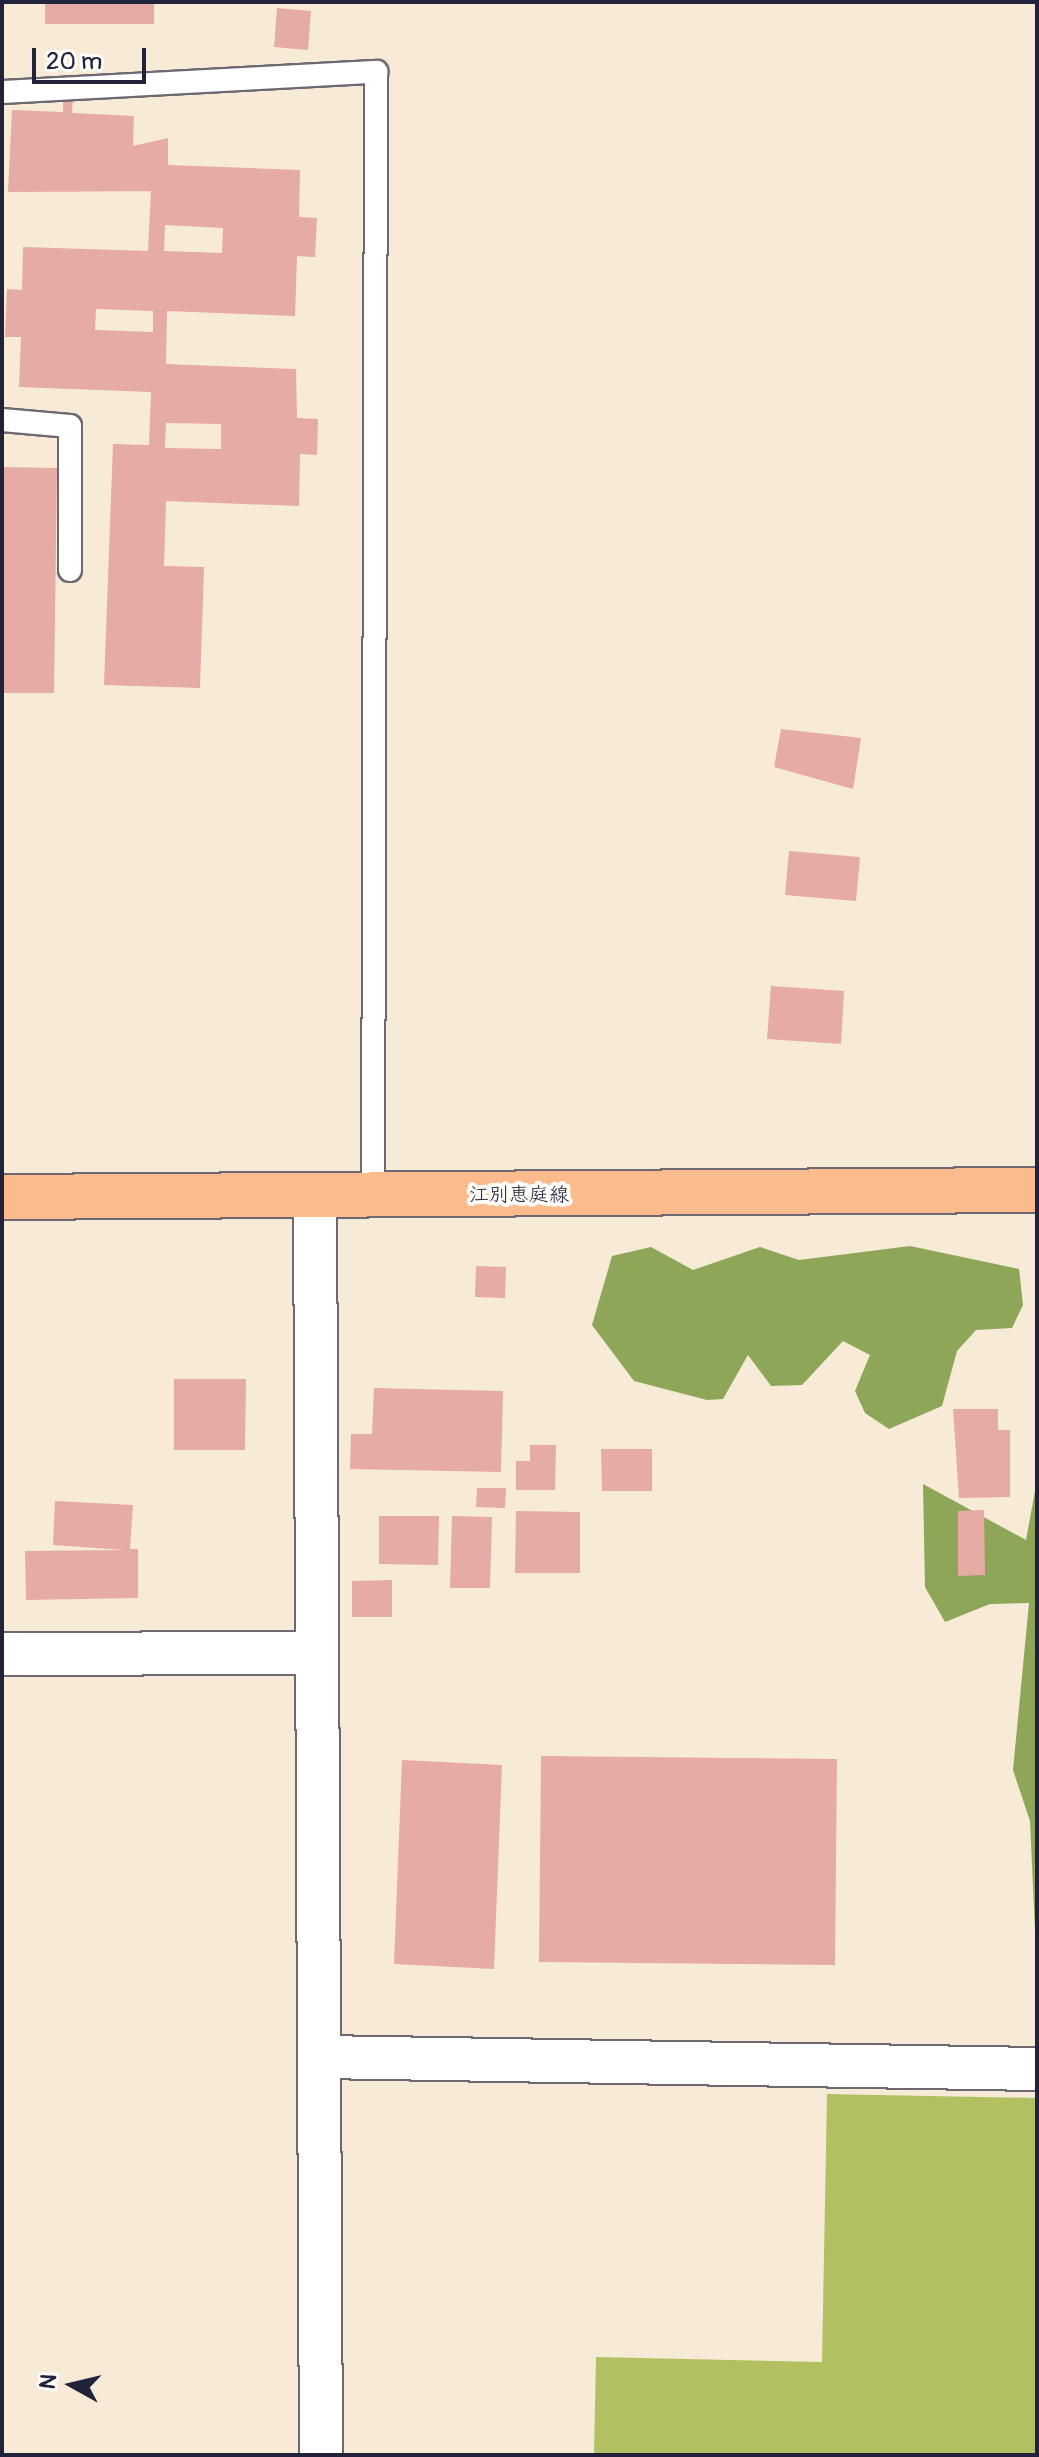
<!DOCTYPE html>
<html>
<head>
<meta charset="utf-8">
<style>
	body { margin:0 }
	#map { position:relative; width:1039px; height:2457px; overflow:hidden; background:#f7ead7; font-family:Pangolin,"Klee One",sans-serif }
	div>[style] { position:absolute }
	.green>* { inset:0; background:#b3c062 }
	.forest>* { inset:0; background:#8ea658 }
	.building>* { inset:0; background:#e6aba4 }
	.roads { filter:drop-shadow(2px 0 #6d6872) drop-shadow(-2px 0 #6d6872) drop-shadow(0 2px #6d6872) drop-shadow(0 -2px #6d6872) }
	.lane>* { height:22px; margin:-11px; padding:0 11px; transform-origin:11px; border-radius:11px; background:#fff }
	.street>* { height:42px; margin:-21px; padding:0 21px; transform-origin:21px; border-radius:21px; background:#fff }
	.primary>* { height:44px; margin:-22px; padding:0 22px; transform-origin:22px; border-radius:22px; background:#fbbb8d }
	span { translate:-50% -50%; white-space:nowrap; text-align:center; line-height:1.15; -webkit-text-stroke:8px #fdfcf7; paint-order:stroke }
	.street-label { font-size:20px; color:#22223b }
	.frame { position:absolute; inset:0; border:4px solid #22223b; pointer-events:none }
	.north { position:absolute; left:32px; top:2345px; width:80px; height:80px; -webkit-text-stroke:6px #fdfcf7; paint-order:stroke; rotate:278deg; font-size:22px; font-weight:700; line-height:32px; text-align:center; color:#22223b }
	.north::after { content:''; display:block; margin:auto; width:28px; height:36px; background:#22223b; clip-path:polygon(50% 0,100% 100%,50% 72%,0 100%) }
	.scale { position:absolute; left:32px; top:48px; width:114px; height:36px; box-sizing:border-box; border:4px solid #22223b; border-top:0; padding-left:10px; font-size:24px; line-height:28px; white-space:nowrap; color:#22223b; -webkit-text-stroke:6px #fdfcf7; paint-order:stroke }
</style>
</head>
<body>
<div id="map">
	<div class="green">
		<i style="clip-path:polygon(827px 2094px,1037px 2098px,1037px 2455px,594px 2455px,596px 2357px,822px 2362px)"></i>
	</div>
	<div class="forest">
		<i style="clip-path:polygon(910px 1246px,1019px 1269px,1023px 1305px,1012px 1328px,976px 1330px,957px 1351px,942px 1406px,889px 1429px,865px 1413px,855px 1391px,870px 1355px,843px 1341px,802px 1385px,771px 1386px,748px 1355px,723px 1399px,707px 1400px,634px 1381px,592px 1325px,612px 1256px,651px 1247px,693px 1270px,760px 1247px,799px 1260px)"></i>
		<i style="clip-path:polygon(1037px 1480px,1037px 1975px,1030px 1821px,1013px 1770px,1029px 1603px,990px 1604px,945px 1622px,925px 1587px,923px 1484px,1026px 1540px)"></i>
	</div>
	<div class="building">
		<i style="clip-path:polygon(45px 2px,154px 2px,154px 24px,45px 24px)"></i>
		<i style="clip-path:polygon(277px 8px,311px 11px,308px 50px,274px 47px)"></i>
		<i style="clip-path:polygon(evenodd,63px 98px,73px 99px,72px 113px,134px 116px,133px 146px,168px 138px,168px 165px,300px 170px,299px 217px,317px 218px,315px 257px,297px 256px,295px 316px,167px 311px,166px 364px,296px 369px,297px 418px,318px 419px,317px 455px,300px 454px,299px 506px,166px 501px,164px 566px,204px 567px,200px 688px,104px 685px,113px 444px,149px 445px,151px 392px,19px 387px,21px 337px,5px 337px,7px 289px,22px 290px,23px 247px,148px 251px,151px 191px,8px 192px,12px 110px,63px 112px,63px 98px,165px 225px,223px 228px,222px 253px,164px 251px,165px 225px,63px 98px,96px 309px,153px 311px,153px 332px,95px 330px,96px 309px,63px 98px,166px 423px,221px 424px,221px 449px,165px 448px,166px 423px)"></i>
		<i style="clip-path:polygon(2px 467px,57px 468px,54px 693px,2px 693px)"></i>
		<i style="clip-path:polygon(781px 729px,861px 738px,853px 789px,774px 767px)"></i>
		<i style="clip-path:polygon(789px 851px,860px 857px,856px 901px,785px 895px)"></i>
		<i style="clip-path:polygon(771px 986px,844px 991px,841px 1044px,767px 1039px)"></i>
		<i style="clip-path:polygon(476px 1266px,506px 1267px,505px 1298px,475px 1297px)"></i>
		<i style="clip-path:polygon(174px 1379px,246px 1379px,245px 1450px,174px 1450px)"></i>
		<i style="clip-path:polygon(374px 1388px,503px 1391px,501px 1472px,350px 1469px,351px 1434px,372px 1434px)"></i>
		<i style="clip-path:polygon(953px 1409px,998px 1409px,998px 1430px,1010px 1430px,1010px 1497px,959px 1498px)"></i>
		<i style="clip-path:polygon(530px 1445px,556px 1445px,555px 1490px,516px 1490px,516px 1461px,530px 1461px)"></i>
		<i style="clip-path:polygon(601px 1449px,652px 1449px,652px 1491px,602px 1491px)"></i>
		<i style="clip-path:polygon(477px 1488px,506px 1488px,505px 1508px,476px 1507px)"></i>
		<i style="clip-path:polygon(55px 1501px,133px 1505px,130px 1549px,138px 1549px,138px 1598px,26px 1600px,25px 1551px,124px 1550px,53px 1545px)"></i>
		<i style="clip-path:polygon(984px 1510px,985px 1575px,958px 1576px,958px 1511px)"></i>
		<i style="clip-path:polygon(516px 1511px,580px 1512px,580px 1573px,515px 1573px)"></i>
		<i style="clip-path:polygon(379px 1516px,439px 1516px,438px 1565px,379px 1564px)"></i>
		<i style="clip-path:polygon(452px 1516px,492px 1517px,490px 1588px,450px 1588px)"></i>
		<i style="clip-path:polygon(392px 1580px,392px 1617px,352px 1617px,352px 1581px)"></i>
		<i style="clip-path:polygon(541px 1756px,837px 1759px,835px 1965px,539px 1962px)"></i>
		<i style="clip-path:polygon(402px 1760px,502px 1765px,494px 1969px,394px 1964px)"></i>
	</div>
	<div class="roads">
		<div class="lane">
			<i style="left:2px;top:92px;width:375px;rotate:-3.1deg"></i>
			<i style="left:376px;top:72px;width:1123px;rotate:90.15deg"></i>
			<i style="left:2px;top:420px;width:68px;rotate:5deg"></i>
			<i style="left:70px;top:426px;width:144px;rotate:90deg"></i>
		</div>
		<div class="street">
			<i style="left:315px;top:1195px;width:1260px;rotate:89.73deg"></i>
			<i style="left:2px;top:1654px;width:313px;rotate:-0.2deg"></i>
			<i style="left:321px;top:2057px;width:716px;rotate:0.96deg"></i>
		</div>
		<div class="primary">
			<i style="left:2px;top:1197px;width:1035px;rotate:-0.39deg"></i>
		</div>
	</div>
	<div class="street-label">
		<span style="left:519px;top:1194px">江別恵庭線</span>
	</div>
	<div class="frame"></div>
	<div class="north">N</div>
	<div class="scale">20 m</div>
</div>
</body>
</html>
